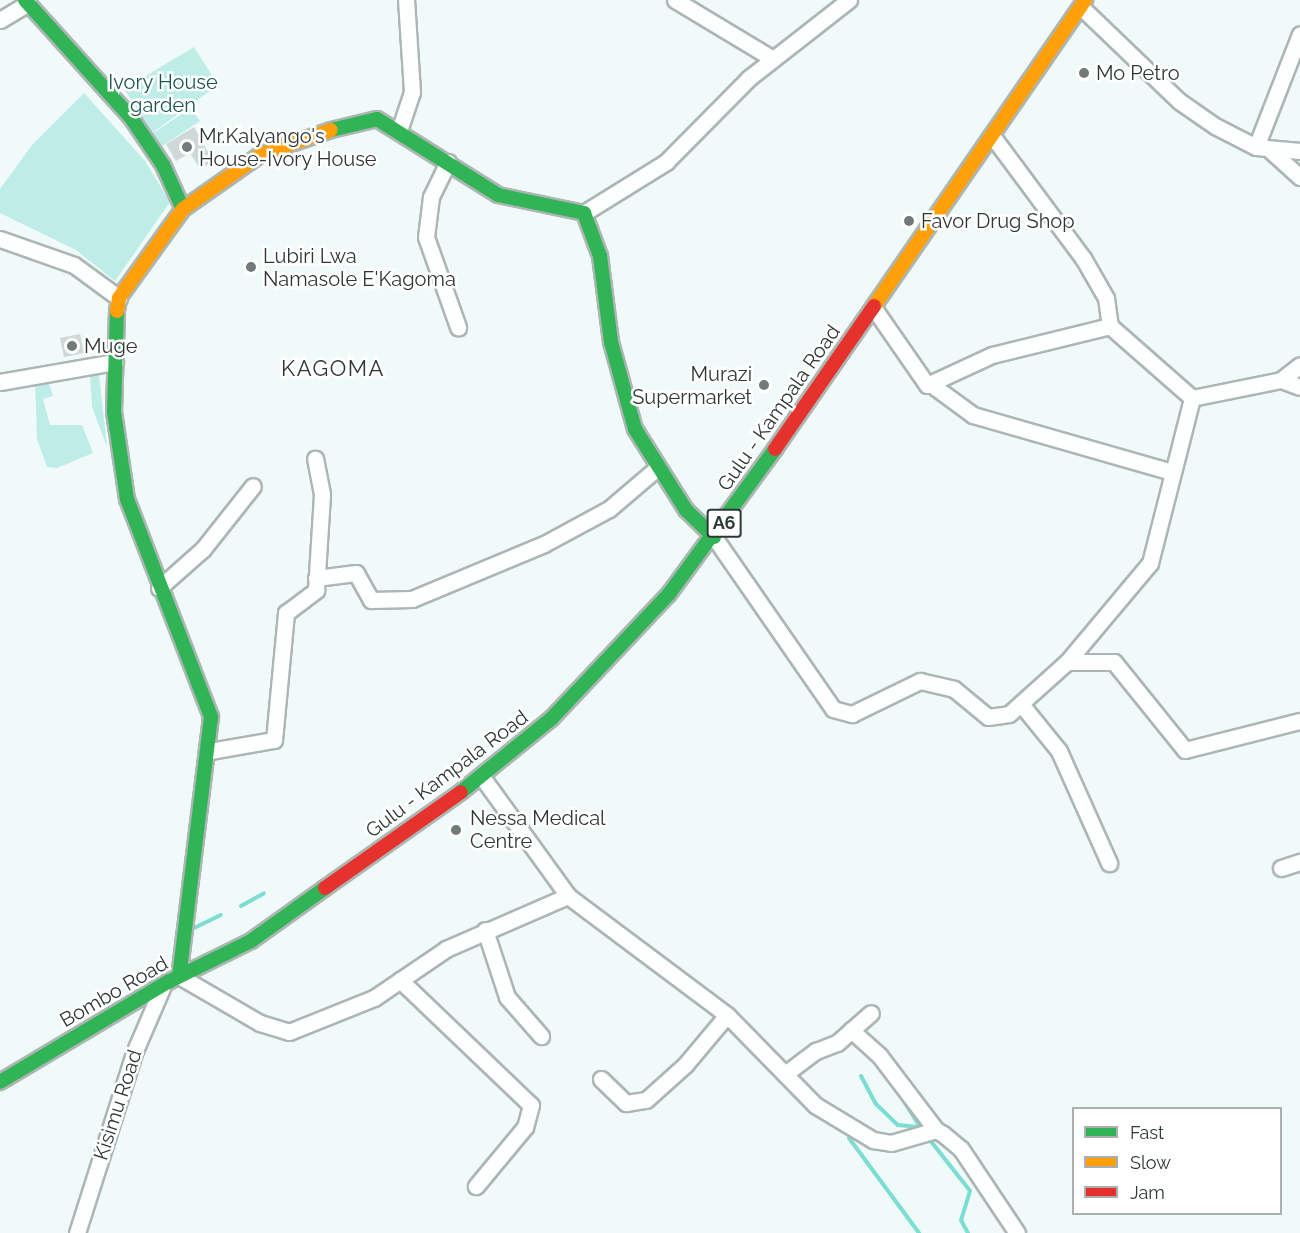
<!DOCTYPE html>
<html>
<head>
<meta charset="utf-8">
<style>
	body { margin:0 }
	#map { position:relative; width:1300px; height:1233px; overflow:hidden; background:#f0faf8; font-family:Raleway,sans-serif }
	div>[style] { position:absolute }
	.green>* { inset:0; background:#bdede6 }
	.stream>* { height:4px; margin:-2px; padding:0 2px; transform-origin:2px; border-radius:2px; background:#7cddd2 }
	.building>* { inset:0; background:#ced8d7 }
	.roads { filter:drop-shadow(2px 0 #acb6b4) drop-shadow(-2px 0 #acb6b4) drop-shadow(0 2px #acb6b4) drop-shadow(0 -2px #acb6b4) }
	.street>* { height:15px; margin:-7.5px; padding:0 7.5px; transform-origin:7.5px; border-radius:7.5px; background:#fdfefe }
	.fast>* { height:14px; margin:-7px; padding:0 7px; transform-origin:7px; border-radius:7px; background:#30b455 }
	.slow>* { height:14px; margin:-7px; padding:0 7px; transform-origin:7px; border-radius:7px; background:#ff9f0a }
	.jam>* { height:14px; margin:-7px; padding:0 7px; transform-origin:7px; border-radius:7px; background:#e5322d }
	.dots>* { width:16px; height:16px; translate:-50% -50%; box-sizing:border-box; border:3px solid #fff; border-radius:50% }
	span { translate:-50% -50%; white-space:nowrap; text-align:center; line-height:1.15; -webkit-text-stroke:5px #fff; paint-order:stroke }
	.shield-label span { padding:2px 4px; background:#fff; border:2px solid; border-radius:4px; -webkit-text-stroke-width:0 }
	.shield-label { font-size:18px; color:#2c3836; font-weight:700 }
	.poi-label { font-size:20px; color:#2c3836 }
	.left { translate:0 -50%; text-align:left }
	.right { translate:-100% -50%; text-align:right }
	.park-label { font-size:20px; color:#1c544e }
	.street-label { font-size:20px; color:#2c3836 }
	.quarter-label { font-size:22px; color:#2c3836; letter-spacing:1.5px }
	.legend { position:absolute; left:1072px; top:1107px; width:210px; height:108px; box-sizing:border-box; background:#fff; border:2px solid #abafaf; margin:0; padding:8px 10px; list-style:none; font-size:18px; color:#2c3836 }
	.legend li { display:flex; align-items:center; gap:12px; height:30px }
	.legend b { width:30px; border:2px solid #abafaf }
</style>
</head>
<body>
<div id="map">
	<div class="green">
		<i style="clip-path:polygon(194px 47px,218px 85px,153px 132px,124px 89px)"></i>
		<i style="clip-path:polygon(84px 93px,145px 161px,170px 202px,115px 281px,76px 250px,0 213px,0 189px,32px 145px)"></i>
		<i style="clip-path:polygon(191px 108px,200px 121px,162px 146px,153px 133px)"></i>
		<i style="clip-path:polygon(99px 374px,107px 447px,92px 407px,90px 375px)"></i>
		<i style="clip-path:polygon(47px 376px,53px 396px,43px 399px,50px 425px,82px 425px,93px 453px,57px 468px,47px 467px,37px 439px,35px 377px)"></i>
	</div>
	<div class="stream">
		<i style="left:241px;top:906px;width:26px;rotate:-29deg"></i>
		<i style="left:192px;top:929px;width:32px;rotate:-26deg"></i>
		<i style="left:861px;top:1076px;width:32px;rotate:62deg"></i>
		<i style="left:876px;top:1104px;width:30px;rotate:44deg"></i>
		<i style="left:898px;top:1125px;width:20px;rotate:6deg"></i>
		<i style="left:893px;top:1084px;width:54px;rotate:57.8deg"></i>
		<i style="left:926px;top:1135px;width:71px;rotate:51.8deg"></i>
		<i style="left:970px;top:1191px;width:30px;rotate:107deg"></i>
		<i style="left:961px;top:1220px;width:15px;rotate:62deg"></i>
		<i style="left:849px;top:1138px;width:118px;rotate:53.6deg"></i>
	</div>
	<div class="building">
		<i style="clip-path:polygon(194px 127px,213px 161px,200px 169px,190px 153px,176px 161px,166px 144px)"></i>
		<i style="clip-path:polygon(80px 334px,84px 353px,64px 357px,60px 338px)"></i>
	</div>
	<div class="roads">
		<div class="street">
			<i style="left:675px;top:0;width:114px;rotate:31deg"></i>
			<i style="left:1081px;top:7px;width:136px;rotate:43.8deg"></i>
			<i style="left:1179px;top:101px;width:44px;rotate:34.8deg"></i>
			<i style="left:1215px;top:126px;width:46px;rotate:27.1deg"></i>
			<i style="left:1256px;top:147px;width:44px;rotate:5.2deg"></i>
			<i style="left:0;top:20px;width:33px;rotate:-31deg"></i>
			<i style="left:399px;top:131px;width:41px;rotate:-71.6deg"></i>
			<i style="left:412px;top:92px;width:92px;rotate:-93.7deg"></i>
			<i style="left:993px;top:137px;width:151px;rotate:53.4deg"></i>
			<i style="left:1083px;top:258px;width:46px;rotate:60.1deg"></i>
			<i style="left:1106px;top:298px;width:28px;rotate:82deg"></i>
			<i style="left:1256px;top:147px;width:121px;rotate:-68.7deg"></i>
			<i style="left:1271px;top:151px;width:39px;rotate:42deg"></i>
			<i style="left:448px;top:162px;width:39px;rotate:116deg"></i>
			<i style="left:431px;top:197px;width:40px;rotate:97.1deg"></i>
			<i style="left:426px;top:237px;width:96px;rotate:70.4deg"></i>
			<i style="left:584px;top:213px;width:97px;rotate:-31.9deg"></i>
			<i style="left:666px;top:162px;width:118px;rotate:-45.3deg"></i>
			<i style="left:749px;top:78px;width:127px;rotate:-38deg"></i>
			<i style="left:0;top:239px;width:78px;rotate:19.4deg"></i>
			<i style="left:74px;top:265px;width:56px;rotate:36.3deg"></i>
			<i style="left:873px;top:307px;width:95px;rotate:55.3deg"></i>
			<i style="left:927px;top:385px;width:72px;rotate:-24.8deg"></i>
			<i style="left:992px;top:355px;width:122px;rotate:-13.8deg"></i>
			<i style="left:1110px;top:326px;width:109px;rotate:41.3deg"></i>
			<i style="left:1281px;top:380px;width:24px;rotate:-38deg"></i>
			<i style="left:0;top:382px;width:117px;rotate:-9.9deg"></i>
			<i style="left:932px;top:385px;width:51px;rotate:36.2deg"></i>
			<i style="left:973px;top:415px;width:207px;rotate:16deg"></i>
			<i style="left:1192px;top:398px;width:91px;rotate:-11.4deg"></i>
			<i style="left:1281px;top:380px;width:20px;rotate:20deg"></i>
			<i style="left:714px;top:537px;width:209px;rotate:55.3deg"></i>
			<i style="left:833px;top:709px;width:20px;rotate:15deg"></i>
			<i style="left:852px;top:714px;width:76px;rotate:-25.9deg"></i>
			<i style="left:920px;top:681px;width:35px;rotate:13deg"></i>
			<i style="left:954px;top:689px;width:44px;rotate:39.5deg"></i>
			<i style="left:988px;top:717px;width:21px;rotate:-8deg"></i>
			<i style="left:1009px;top:714px;width:78px;rotate:-41.9deg"></i>
			<i style="left:1067px;top:662px;width:129px;rotate:-50deg"></i>
			<i style="left:1150px;top:563px;width:170px;rotate:-75.7deg"></i>
			<i style="left:316px;top:578px;width:40px;rotate:-7.1deg"></i>
			<i style="left:356px;top:573px;width:31px;rotate:61deg"></i>
			<i style="left:371px;top:600px;width:41px;rotate:-1.4deg"></i>
			<i style="left:412px;top:599px;width:143px;rotate:-22.6deg"></i>
			<i style="left:544px;top:544px;width:74px;rotate:-28.3deg"></i>
			<i style="left:609px;top:509px;width:62px;rotate:-40.4deg"></i>
			<i style="left:159px;top:588px;width:59px;rotate:-41.6deg"></i>
			<i style="left:203px;top:549px;width:80px;rotate:-51.6deg"></i>
			<i style="left:1067px;top:662px;width:47px"></i>
			<i style="left:1114px;top:662px;width:113px;rotate:51.1deg"></i>
			<i style="left:1185px;top:750px;width:119px;rotate:-14.2deg"></i>
			<i style="left:1021px;top:704px;width:60px;rotate:51deg"></i>
			<i style="left:1059px;top:751px;width:123px;rotate:65.9deg"></i>
			<i style="left:210px;top:751px;width:65px;rotate:-9.8deg"></i>
			<i style="left:274px;top:740px;width:128px;rotate:-84.6deg"></i>
			<i style="left:286px;top:613px;width:38px;rotate:-37deg"></i>
			<i style="left:316px;top:590px;width:96px;rotate:-86.4deg"></i>
			<i style="left:322px;top:494px;width:36px;rotate:-101deg"></i>
			<i style="left:482px;top:777px;width:147px;rotate:54.1deg"></i>
			<i style="left:568px;top:896px;width:199px;rotate:36.8deg"></i>
			<i style="left:727px;top:1015px;width:126px;rotate:45.6deg"></i>
			<i style="left:815px;top:1105px;width:68px;rotate:31.1deg"></i>
			<i style="left:873px;top:1140px;width:18px;rotate:9deg"></i>
			<i style="left:891px;top:1143px;width:47px;rotate:-16.1deg"></i>
			<i style="left:936px;top:1130px;width:8px;rotate:30deg"></i>
			<i style="left:943px;top:1134px;width:23px;rotate:40deg"></i>
			<i style="left:961px;top:1149px;width:101px;rotate:56.3deg"></i>
			<i style="left:1281px;top:868px;width:20px;rotate:-18deg"></i>
			<i style="left:485px;top:930px;width:71px;rotate:71.8deg"></i>
			<i style="left:507px;top:997px;width:52px;rotate:48.9deg"></i>
			<i style="left:179px;top:976px;width:94px;rotate:30.1deg"></i>
			<i style="left:260px;top:1023px;width:30px;rotate:17deg"></i>
			<i style="left:289px;top:1032px;width:92px;rotate:-21.8deg"></i>
			<i style="left:374px;top:998px;width:87px;rotate:-34.2deg"></i>
			<i style="left:446px;top:949px;width:133px;rotate:-23.5deg"></i>
			<i style="left:400px;top:980px;width:181px;rotate:43.7deg"></i>
			<i style="left:531px;top:1105px;width:23px;rotate:105deg"></i>
			<i style="left:525px;top:1127px;width:77px;rotate:129.7deg"></i>
			<i style="left:851px;top:1030px;width:38px;rotate:42deg"></i>
			<i style="left:879px;top:1055px;width:94px;rotate:52.8deg"></i>
			<i style="left:785px;top:1074px;width:39px;rotate:-37deg"></i>
			<i style="left:816px;top:1051px;width:22px;rotate:-21deg"></i>
			<i style="left:837px;top:1043px;width:45px;rotate:-41.4deg"></i>
			<i style="left:601px;top:1079px;width:35px;rotate:44deg"></i>
			<i style="left:626px;top:1103px;width:20px;rotate:-9deg"></i>
			<i style="left:646px;top:1100px;width:52px;rotate:-41.9deg"></i>
			<i style="left:685px;top:1065px;width:65px;rotate:-50deg"></i>
			<i style="left:77px;top:1233px;width:189px;rotate:-72.4deg"></i>
			<i style="left:134px;top:1053px;width:71px;rotate:-66.7deg"></i>
		</div>
		<div class="fast">
			<i style="left:25px;top:0;width:160px;rotate:48deg"></i>
			<i style="left:132px;top:119px;width:55px;rotate:56deg"></i>
			<i style="left:163px;top:165px;width:48px;rotate:65.6deg"></i>
			<i style="left:331px;top:130px;width:47px;rotate:-13.4deg"></i>
			<i style="left:377px;top:119px;width:143px;rotate:32.1deg"></i>
			<i style="left:498px;top:195px;width:88px;rotate:11.8deg"></i>
			<i style="left:584px;top:213px;width:46px;rotate:69.6deg"></i>
			<i style="left:600px;top:256px;width:87px;rotate:82.7deg"></i>
			<i style="left:611px;top:342px;width:90px;rotate:74.6deg"></i>
			<i style="left:635px;top:429px;width:96px;rotate:57.8deg"></i>
			<i style="left:686px;top:510px;width:39px;rotate:44deg"></i>
			<i style="left:117px;top:311px;width:101px;rotate:91.7deg"></i>
			<i style="left:114px;top:412px;width:88px;rotate:81.5deg"></i>
			<i style="left:127px;top:499px;width:234px;rotate:68.9deg"></i>
			<i style="left:211px;top:717px;width:261px;rotate:97deg"></i>
			<i style="left:461px;top:792px;width:117px;rotate:-39.1deg"></i>
			<i style="left:552px;top:718px;width:170px;rotate:-46.7deg"></i>
			<i style="left:669px;top:594px;width:180px;rotate:-53.8deg"></i>
			<i style="left:0;top:1082px;width:196px;rotate:-30.8deg"></i>
			<i style="left:168px;top:982px;width:93px;rotate:-26.3deg"></i>
			<i style="left:251px;top:941px;width:91px;rotate:-35.6deg"></i>
		</div>
		<div class="slow">
			<i style="left:874px;top:306px;width:372px;rotate:-55.4deg"></i>
			<i style="left:117px;top:311px;width:13px;rotate:-81deg"></i>
			<i style="left:119px;top:298px;width:110px;rotate:-54.3deg"></i>
			<i style="left:183px;top:209px;width:94px;rotate:-35deg"></i>
			<i style="left:260px;top:155px;width:75px;rotate:-19.4deg"></i>
		</div>
		<div class="jam">
			<i style="left:775px;top:449px;width:174px;rotate:-55.3deg"></i>
			<i style="left:325px;top:888px;width:166px;rotate:-35.2deg"></i>
		</div>
	</div>
	<div class="dots">
		<i style="left:1084px;top:73px;background:#717c7a"></i>
		<i style="left:187px;top:147px;background:#717c7a"></i>
		<i style="left:909px;top:221px;background:#717c7a"></i>
		<i style="left:251px;top:267px;background:#717c7a"></i>
		<i style="left:72px;top:346px;background:#717c7a"></i>
		<i style="left:764px;top:385px;background:#717c7a"></i>
		<i style="left:456px;top:830px;background:#717c7a"></i>
	</div>
	<div class="shield-label">
		<span style="left:724px;top:523px">A6</span>
	</div>
	<div class="poi-label">
		<span class="left" style="left:1096px;top:73px">Mo Petro</span>
		<span class="left" style="left:199px;top:148px">Mr.Kalyango's<br>House-Ivory House</span>
		<span class="left" style="left:921px;top:221px">Favor Drug Shop</span>
		<span class="left" style="left:263px;top:268px">Lubiri Lwa<br>Namasole E'Kagoma</span>
		<span class="left" style="left:84px;top:346px">Muge</span>
		<span class="right" style="left:752px;top:386px">Murazi<br>Supermarket</span>
		<span class="left" style="left:470px;top:830px">Nessa Medical<br>Centre</span>
	</div>
	<div class="park-label">
		<span style="left:163px;top:94px">Ivory House<br>garden</span>
	</div>
	<div class="street-label">
		<span style="left:779px;top:408px;rotate:-55deg">Gulu - Kampala Road</span>
		<span style="left:447px;top:774px;rotate:-37deg">Gulu - Kampala Road</span>
		<span style="left:114px;top:992px;rotate:-30deg">Bombo Road</span>
		<span style="left:118px;top:1105px;rotate:-72deg">Kisimu Road</span>
	</div>
	<div class="quarter-label">
		<span style="left:333px;top:369px">KAGOMA</span>
	</div>
	<ul class="legend">
	<li><b style="height:8px;background:#30b455"></b>Fast</li>
	<li><b style="height:8px;background:#ff9f0a"></b>Slow</li>
	<li><b style="height:8px;background:#e5322d"></b>Jam</li>
	</ul>
</div>
</body>
</html>
